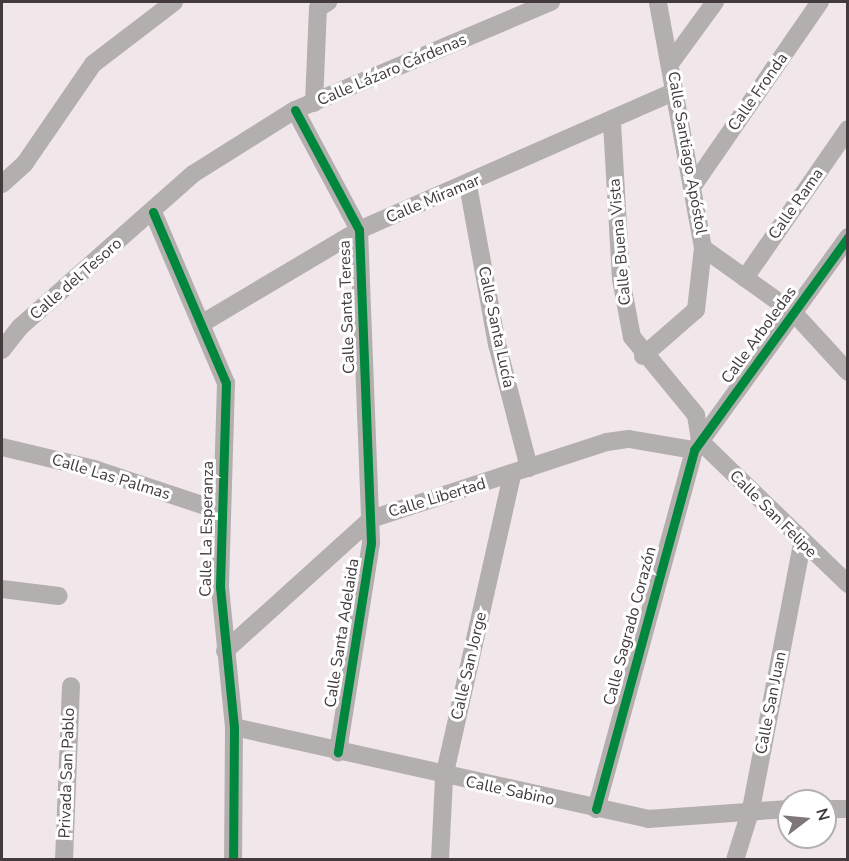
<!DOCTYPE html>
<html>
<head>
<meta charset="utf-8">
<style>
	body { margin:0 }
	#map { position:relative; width:849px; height:861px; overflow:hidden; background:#f1e6ea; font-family:"Nunito Sans",sans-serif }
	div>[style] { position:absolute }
	.minor>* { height:18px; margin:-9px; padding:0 9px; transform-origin:9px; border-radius:9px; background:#b3afae }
	.cycleway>* { height:9px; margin:-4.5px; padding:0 4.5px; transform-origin:4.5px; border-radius:4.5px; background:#00873e }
	span { translate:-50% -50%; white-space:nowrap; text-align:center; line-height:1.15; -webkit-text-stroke:6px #fff; paint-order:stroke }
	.street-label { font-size:16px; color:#423a3d }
	.frame { position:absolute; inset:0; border:3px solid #423a3d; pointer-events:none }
	.north { position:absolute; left:777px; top:789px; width:60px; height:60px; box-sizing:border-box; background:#fff; border:2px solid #b3b0b1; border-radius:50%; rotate:74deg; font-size:16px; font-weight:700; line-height:24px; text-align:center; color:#423a3d }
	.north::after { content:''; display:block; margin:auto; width:21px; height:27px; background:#7f767a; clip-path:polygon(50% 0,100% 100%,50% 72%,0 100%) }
</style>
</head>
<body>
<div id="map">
	<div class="minor">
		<i style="left:672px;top:61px;width:73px;rotate:-53.9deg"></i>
		<i style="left:314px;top:103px;width:95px;rotate:-87.6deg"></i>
		<i style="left:318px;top:8px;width:12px;rotate:-31deg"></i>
		<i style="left:295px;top:110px;width:136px;rotate:61.9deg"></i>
		<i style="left:359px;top:230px;width:313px;rotate:87.8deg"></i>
		<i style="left:371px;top:543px;width:212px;rotate:99deg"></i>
		<i style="left:612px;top:123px;width:156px;rotate:86.7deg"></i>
		<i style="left:621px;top:279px;width:59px;rotate:79.3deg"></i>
		<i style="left:632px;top:337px;width:101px;rotate:50.6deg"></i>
		<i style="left:696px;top:415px;width:26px;rotate:81deg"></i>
		<i style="left:700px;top:441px;width:206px;rotate:44deg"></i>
		<i style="left:695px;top:183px;width:220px;rotate:-55.4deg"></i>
		<i style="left:2px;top:184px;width:31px;rotate:-42deg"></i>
		<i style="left:25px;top:163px;width:120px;rotate:-55.5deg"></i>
		<i style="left:93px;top:64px;width:102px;rotate:-37.4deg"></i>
		<i style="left:468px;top:185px;width:162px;rotate:79.7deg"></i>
		<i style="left:497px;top:344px;width:128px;rotate:75.5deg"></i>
		<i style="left:153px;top:212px;width:186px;rotate:66.9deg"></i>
		<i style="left:226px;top:383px;width:204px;rotate:91.7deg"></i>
		<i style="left:220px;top:587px;width:141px;rotate:84.3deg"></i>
		<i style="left:234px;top:727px;width:133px;rotate:90.4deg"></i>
		<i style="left:703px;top:248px;width:112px;rotate:35.5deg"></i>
		<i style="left:794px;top:313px;width:80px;rotate:47.5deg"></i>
		<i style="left:745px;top:278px;width:181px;rotate:-55.3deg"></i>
		<i style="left:201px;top:324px;width:184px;rotate:-30.7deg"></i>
		<i style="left:359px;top:230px;width:344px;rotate:-23.7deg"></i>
		<i style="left:2px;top:350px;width:29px;rotate:-52deg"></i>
		<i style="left:20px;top:327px;width:231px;rotate:-41.5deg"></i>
		<i style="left:193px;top:174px;width:120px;rotate:-32.1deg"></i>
		<i style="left:295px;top:110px;width:278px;rotate:-22.9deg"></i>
		<i style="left:643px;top:356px;width:70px;rotate:-41deg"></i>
		<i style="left:696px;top:310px;width:62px;rotate:-83.6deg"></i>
		<i style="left:703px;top:248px;width:250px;rotate:-100.4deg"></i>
		<i style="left:2px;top:447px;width:95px;rotate:13.4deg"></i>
		<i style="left:94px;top:469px;width:133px;rotate:18.4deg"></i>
		<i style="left:2px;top:589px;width:57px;rotate:7deg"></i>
		<i style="left:225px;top:651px;width:197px;rotate:-42.1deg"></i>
		<i style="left:371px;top:519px;width:248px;rotate:-18.1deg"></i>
		<i style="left:607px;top:442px;width:22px;rotate:-8deg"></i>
		<i style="left:629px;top:439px;width:66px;rotate:9.6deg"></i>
		<i style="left:234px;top:727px;width:424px;rotate:12.5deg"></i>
		<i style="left:648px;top:819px;width:141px;rotate:-4.1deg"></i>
		<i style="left:596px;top:809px;width:372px;rotate:-74.7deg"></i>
		<i style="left:694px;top:450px;width:263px;rotate:-54.1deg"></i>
		<i style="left:825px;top:809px;width:23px"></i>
		<i style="left:64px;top:860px;width:174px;rotate:-87.7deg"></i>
		<i style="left:440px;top:860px;width:83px;rotate:-87.2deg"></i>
		<i style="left:444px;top:777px;width:310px;rotate:-77.3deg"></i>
		<i style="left:735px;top:860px;width:53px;rotate:-72.6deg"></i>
		<i style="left:751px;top:809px;width:270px;rotate:-79.1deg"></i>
	</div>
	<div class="cycleway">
		<i style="left:295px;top:110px;width:136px;rotate:61.9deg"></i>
		<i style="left:359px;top:230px;width:313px;rotate:87.8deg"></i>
		<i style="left:371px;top:543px;width:212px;rotate:99deg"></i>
		<i style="left:153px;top:212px;width:186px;rotate:66.9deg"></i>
		<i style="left:226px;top:383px;width:204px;rotate:91.7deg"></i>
		<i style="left:220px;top:587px;width:141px;rotate:84.3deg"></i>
		<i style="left:234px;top:727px;width:133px;rotate:90.4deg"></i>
		<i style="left:596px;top:809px;width:372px;rotate:-74.7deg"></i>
		<i style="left:694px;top:450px;width:263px;rotate:-54.1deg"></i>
	</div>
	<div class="street-label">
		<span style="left:392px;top:70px;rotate:-23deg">Calle Lázaro Cárdenas</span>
		<span style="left:758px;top:92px;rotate:-55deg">Calle Fronda</span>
		<span style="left:687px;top:153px;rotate:80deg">Calle Santiago Apóstol</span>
		<span style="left:433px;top:199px;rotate:-23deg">Calle Miramar</span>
		<span style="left:796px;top:204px;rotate:-55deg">Calle Rama</span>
		<span style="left:620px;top:242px;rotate:-95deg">Calle Buena Vista</span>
		<span style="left:76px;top:279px;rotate:-41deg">Calle del Tesoro</span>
		<span style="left:347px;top:307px;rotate:-92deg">Calle Santa Teresa</span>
		<span style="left:496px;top:327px;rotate:78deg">Calle Santa Lucía</span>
		<span style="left:759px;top:335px;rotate:-54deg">Calle Arboledas</span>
		<span style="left:111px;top:477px;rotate:17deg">Calle Las Palmas</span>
		<span style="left:437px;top:498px;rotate:-17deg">Calle Libertad</span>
		<span style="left:773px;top:514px;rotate:45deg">Calle San Felipe</span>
		<span style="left:207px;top:529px;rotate:-89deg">Calle La Esperanza</span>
		<span style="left:630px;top:626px;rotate:-75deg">Calle Sagrado Corazón</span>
		<span style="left:342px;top:633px;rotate:-81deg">Calle Santa Adelaida</span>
		<span style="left:469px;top:666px;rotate:-77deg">Calle San Jorge</span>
		<span style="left:771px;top:703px;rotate:-79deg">Calle San Juan</span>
		<span style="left:67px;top:773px;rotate:-88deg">Privada San Pablo</span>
		<span style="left:510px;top:791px;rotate:12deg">Calle Sabino</span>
	</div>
	<div class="frame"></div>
	<div class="north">N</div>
</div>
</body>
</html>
